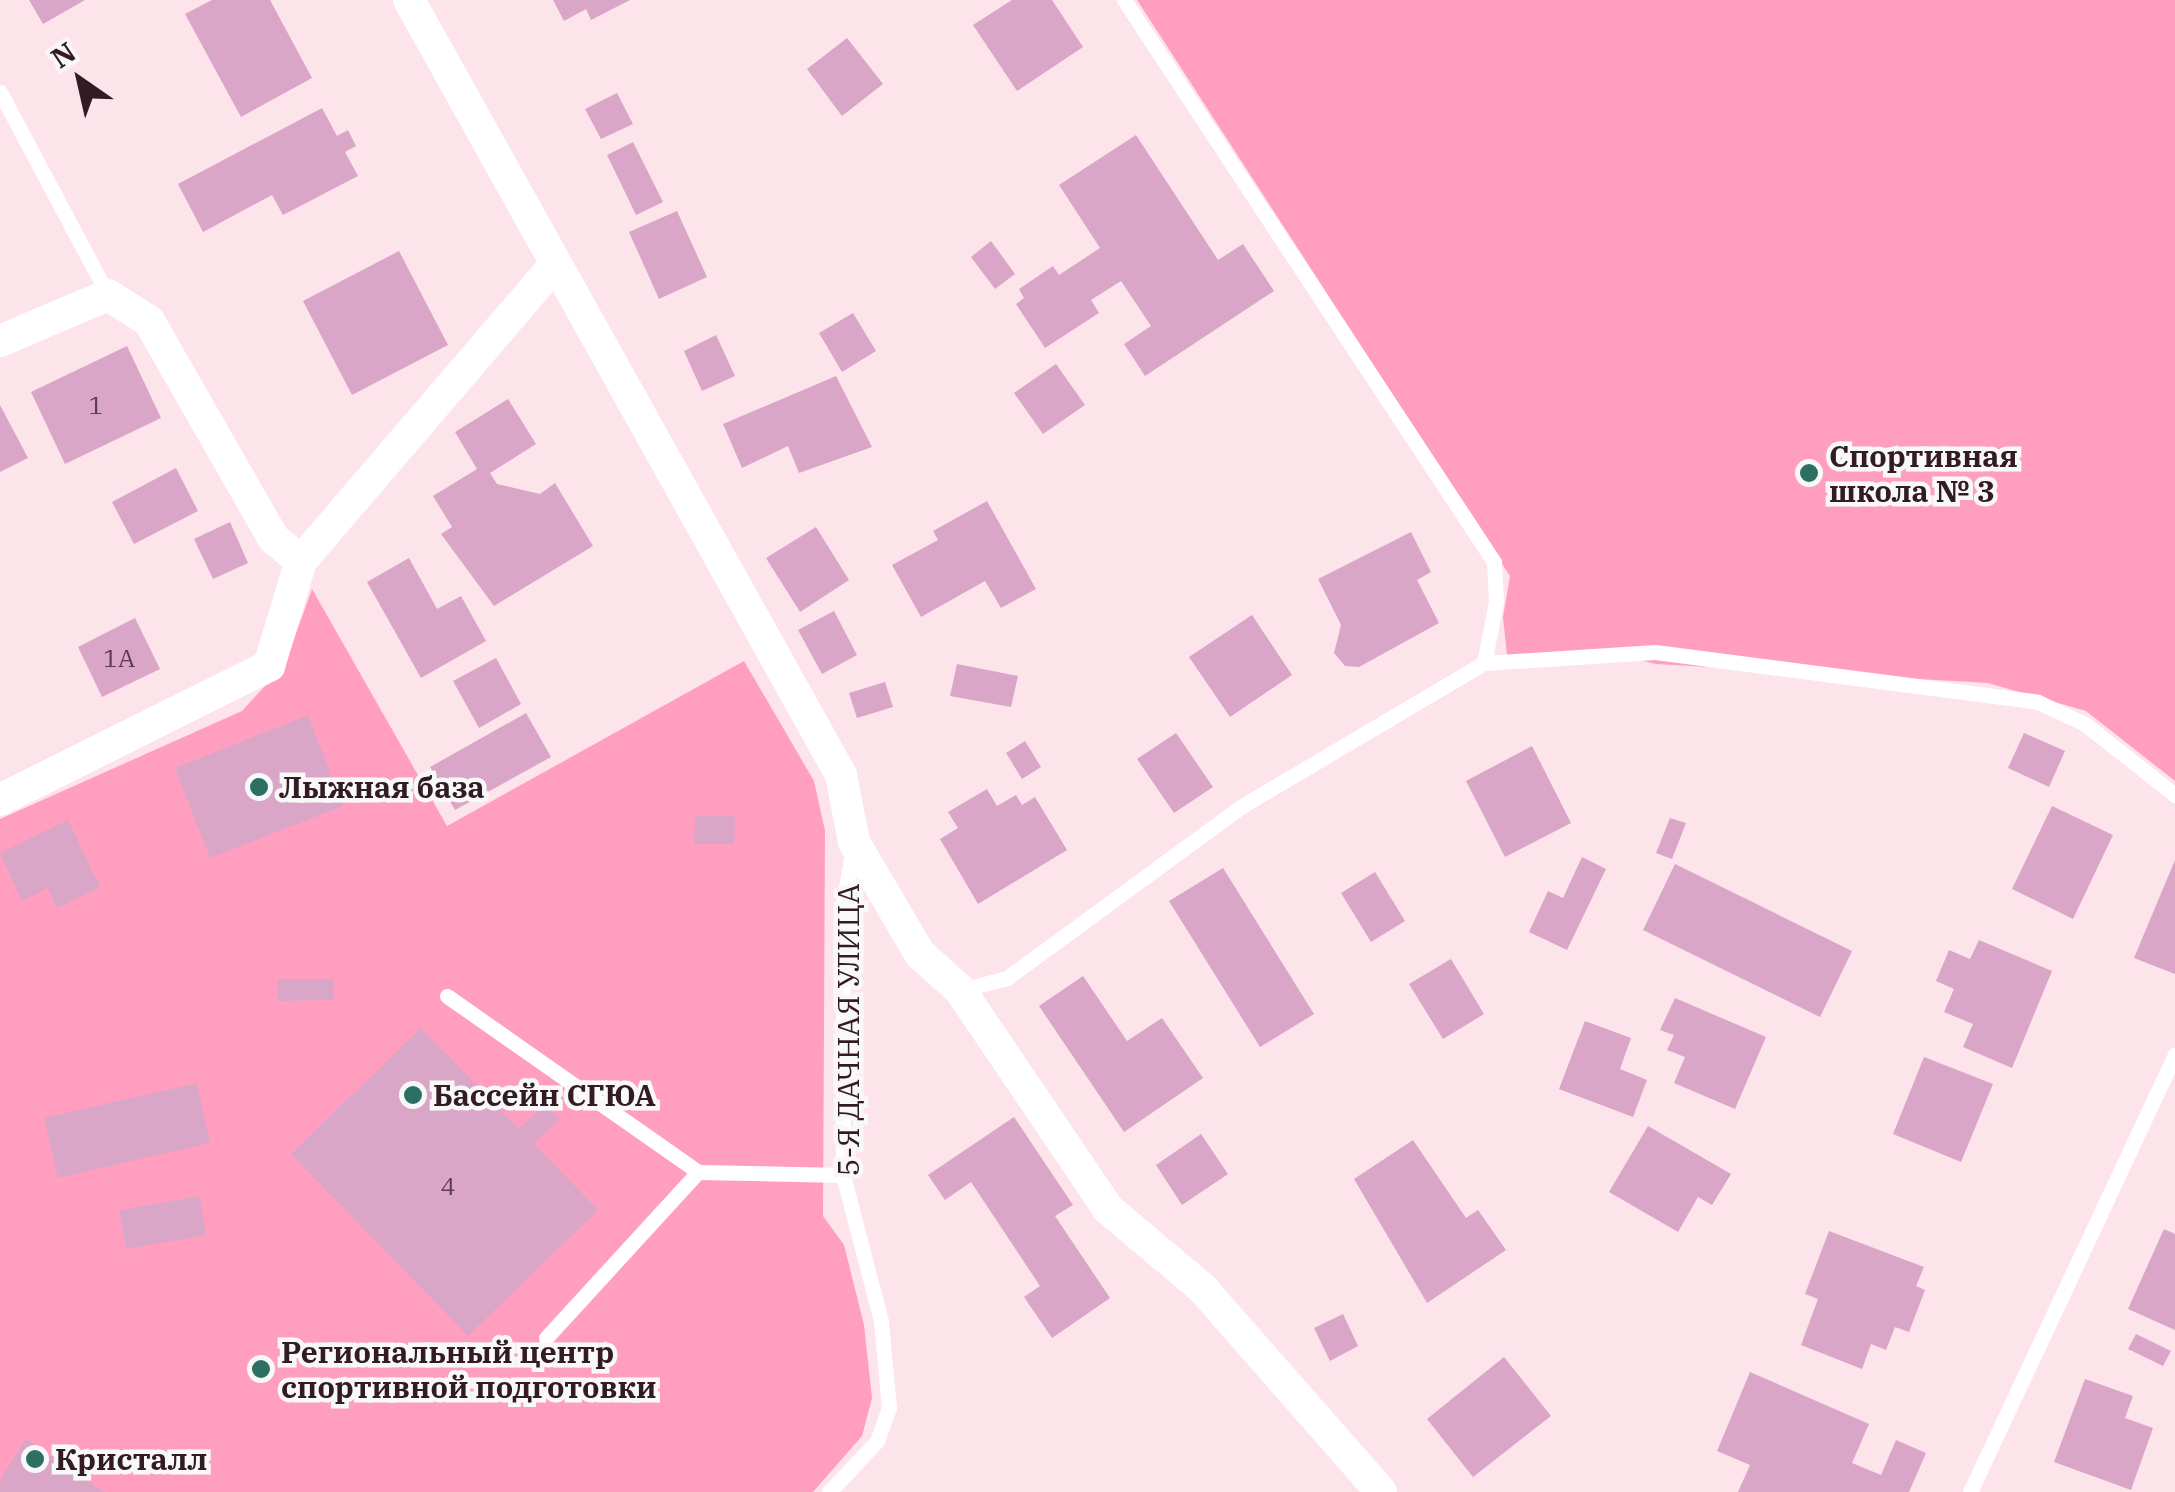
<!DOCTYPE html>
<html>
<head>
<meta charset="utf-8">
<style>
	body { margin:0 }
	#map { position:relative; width:2175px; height:1492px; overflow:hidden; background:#fde3ea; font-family:"IBM Plex Serif",serif }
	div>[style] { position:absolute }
	.green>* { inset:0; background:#ff9ebf }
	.building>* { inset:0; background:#d9a6c8 }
	.lane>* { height:15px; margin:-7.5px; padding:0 7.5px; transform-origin:7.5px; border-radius:7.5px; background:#fff }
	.street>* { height:32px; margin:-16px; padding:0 16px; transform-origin:16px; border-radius:16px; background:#fff }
	.dots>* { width:28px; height:28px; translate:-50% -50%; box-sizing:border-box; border:5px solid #f8f8f8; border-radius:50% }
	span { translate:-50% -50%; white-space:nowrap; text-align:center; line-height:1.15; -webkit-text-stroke:9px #f8f8f8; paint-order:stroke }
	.number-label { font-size:25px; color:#5c3e4c }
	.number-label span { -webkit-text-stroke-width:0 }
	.poi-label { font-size:30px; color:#321b23; font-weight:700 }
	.left { translate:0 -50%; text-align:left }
	.street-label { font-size:30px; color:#321b23 }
	.north { position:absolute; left:30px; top:30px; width:100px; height:100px; -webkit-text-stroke:8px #f8f8f8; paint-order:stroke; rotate:326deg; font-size:28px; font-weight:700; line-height:40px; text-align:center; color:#321b23 }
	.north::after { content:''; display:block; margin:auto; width:35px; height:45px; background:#321b23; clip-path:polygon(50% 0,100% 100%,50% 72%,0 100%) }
</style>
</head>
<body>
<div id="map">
	<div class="green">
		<i style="clip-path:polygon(1137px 0,2175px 0,2175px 781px,2086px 711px,1988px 683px,1656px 664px,1593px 649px,1508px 664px,1503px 617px,1510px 576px)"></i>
		<i style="clip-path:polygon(312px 589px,447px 826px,744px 661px,814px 781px,825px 831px,823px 1216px,844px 1245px,864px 1325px,872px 1398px,862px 1436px,813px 1492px,0 1492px,0 819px,242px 711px,285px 664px)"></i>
	</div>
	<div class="building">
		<i style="clip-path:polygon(29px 0,85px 0,43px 24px)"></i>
		<i style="clip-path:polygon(212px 0,270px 0,312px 78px,241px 117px,185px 14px)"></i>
		<i style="clip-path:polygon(553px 0,630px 0,591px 20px,586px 9px,564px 21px)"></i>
		<i style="clip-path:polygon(1012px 0,1052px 0,1083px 47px,1017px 91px,973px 25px)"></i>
		<i style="clip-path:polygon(847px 38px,883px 84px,842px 116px,807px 69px)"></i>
		<i style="clip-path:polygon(617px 93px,633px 124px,601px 139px,585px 109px)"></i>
		<i style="clip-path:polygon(322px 108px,337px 136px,348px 130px,356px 146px,345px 152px,358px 176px,283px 215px,272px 195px,203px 232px,178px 184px)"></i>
		<i style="clip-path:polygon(1136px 135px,1218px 260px,1243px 244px,1274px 291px,1145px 376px,1124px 344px,1151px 326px,1121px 281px,1091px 300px,1099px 313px,1045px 348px,1016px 304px,1024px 298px,1019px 289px,1053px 266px,1059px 275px,1100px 248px,1059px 185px)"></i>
		<i style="clip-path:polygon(633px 142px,663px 202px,636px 215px,607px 155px)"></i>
		<i style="clip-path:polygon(677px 211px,707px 277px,659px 299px,629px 232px)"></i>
		<i style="clip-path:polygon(991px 241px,1015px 274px,995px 289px,971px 257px)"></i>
		<i style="clip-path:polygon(399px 251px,448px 345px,352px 395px,303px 301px)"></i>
		<i style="clip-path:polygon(853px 313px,876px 351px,842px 372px,819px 333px)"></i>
		<i style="clip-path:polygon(716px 335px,735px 376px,702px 391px,684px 351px)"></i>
		<i style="clip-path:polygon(127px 346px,161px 418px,65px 464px,31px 392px)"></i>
		<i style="clip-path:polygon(1056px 364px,1085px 405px,1043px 434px,1014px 393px)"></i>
		<i style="clip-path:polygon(836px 376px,872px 447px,799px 473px,788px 446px,742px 468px,723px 424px)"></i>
		<i style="clip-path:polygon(508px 399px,536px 444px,490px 473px,497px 484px,540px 494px,555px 483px,593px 546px,494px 606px,441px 534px,452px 527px,433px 496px,477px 469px,455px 432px)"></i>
		<i style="clip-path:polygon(0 405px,28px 458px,0 472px)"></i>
		<i style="clip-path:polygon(176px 468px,198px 511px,134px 544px,112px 502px)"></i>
		<i style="clip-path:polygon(987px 501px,1036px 589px,1001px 608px,985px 581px,921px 617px,892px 565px,938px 540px,933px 531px)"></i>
		<i style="clip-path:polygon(230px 522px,248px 563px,213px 579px,194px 539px)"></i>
		<i style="clip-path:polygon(816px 527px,849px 580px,800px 612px,766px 558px)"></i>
		<i style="clip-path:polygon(1411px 532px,1431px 572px,1417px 580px,1439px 623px,1359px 667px,1345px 666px,1334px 653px,1341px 625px,1318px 579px)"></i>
		<i style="clip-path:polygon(409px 558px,437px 609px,461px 596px,486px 641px,421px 678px,367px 582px)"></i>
		<i style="clip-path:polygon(834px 611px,857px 655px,822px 674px,798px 630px)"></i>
		<i style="clip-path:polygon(1252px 615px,1292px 675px,1230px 717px,1189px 657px)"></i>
		<i style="clip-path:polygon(135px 618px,160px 669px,102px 697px,78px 647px)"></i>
		<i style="clip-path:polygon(496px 658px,521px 704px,479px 728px,453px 681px)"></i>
		<i style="clip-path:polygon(957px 664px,1018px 676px,1011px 707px,950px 696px)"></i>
		<i style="clip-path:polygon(885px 682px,893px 707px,857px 718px,849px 693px)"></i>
		<i style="clip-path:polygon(526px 713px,551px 757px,455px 810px,430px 767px)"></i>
		<i style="clip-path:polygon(308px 715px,343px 806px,210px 858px,175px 768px)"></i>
		<i style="clip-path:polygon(1176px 733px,1213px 787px,1174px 813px,1137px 759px)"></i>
		<i style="clip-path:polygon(2024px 733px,2065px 751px,2049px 787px,2008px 768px)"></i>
		<i style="clip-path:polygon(1025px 741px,1041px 767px,1022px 779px,1006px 753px)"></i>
		<i style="clip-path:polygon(1532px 746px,1571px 823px,1505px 857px,1466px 781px)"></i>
		<i style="clip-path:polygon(987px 789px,997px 806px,1016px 795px,1022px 805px,1035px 797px,1067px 850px,978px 904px,940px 839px,958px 828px,948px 812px)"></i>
		<i style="clip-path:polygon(2052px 806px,2113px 835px,2073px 919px,2012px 889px)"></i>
		<i style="clip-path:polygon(695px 816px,735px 816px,734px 844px,694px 844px)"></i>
		<i style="clip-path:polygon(1670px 818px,1686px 823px,1672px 859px,1656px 853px)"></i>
		<i style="clip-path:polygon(68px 820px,100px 887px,57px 908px,48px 888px,22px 901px,0 853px)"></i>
		<i style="clip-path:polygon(1582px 857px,1606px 869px,1567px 950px,1529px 932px,1548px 891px,1563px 898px)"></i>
		<i style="clip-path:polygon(2175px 860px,2175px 974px,2134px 958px)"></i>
		<i style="clip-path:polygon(1675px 864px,1852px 951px,1820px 1017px,1643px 930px)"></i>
		<i style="clip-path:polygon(1223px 868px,1314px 1014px,1260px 1047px,1169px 901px)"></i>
		<i style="clip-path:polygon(1375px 872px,1405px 921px,1371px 942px,1341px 893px)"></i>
		<i style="clip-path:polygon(1979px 940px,2052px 971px,2012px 1068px,1963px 1047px,1973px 1024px,1944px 1012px,1954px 989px,1936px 981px,1949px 950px,1970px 959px)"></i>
		<i style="clip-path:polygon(1451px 959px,1484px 1014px,1443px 1039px,1409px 984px)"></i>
		<i style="clip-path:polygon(1083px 976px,1127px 1041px,1162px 1018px,1203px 1078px,1124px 1132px,1039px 1006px)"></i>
		<i style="clip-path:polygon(277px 979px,334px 979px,334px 1000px,278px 1001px)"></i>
		<i style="clip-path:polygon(1675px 998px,1766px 1037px,1735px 1109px,1674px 1083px,1685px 1057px,1667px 1050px,1674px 1035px,1660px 1030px)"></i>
		<i style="clip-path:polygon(1585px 1021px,1631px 1038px,1620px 1069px,1647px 1080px,1633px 1117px,1559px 1089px)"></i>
		<i style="clip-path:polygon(421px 1028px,519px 1129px,545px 1104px,560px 1119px,534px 1144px,598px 1210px,468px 1336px,291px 1154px)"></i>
		<i style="clip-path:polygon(1924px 1057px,1993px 1084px,1961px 1162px,1893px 1134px)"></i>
		<i style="clip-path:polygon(197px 1083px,210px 1143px,58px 1178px,44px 1118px)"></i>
		<i style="clip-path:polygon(1014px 1117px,1073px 1205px,1055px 1216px,1110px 1298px,1052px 1338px,1024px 1297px,1040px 1286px,971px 1182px,945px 1200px,928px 1175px)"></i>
		<i style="clip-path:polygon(1648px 1126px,1731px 1174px,1712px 1205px,1698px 1197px,1678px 1232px,1609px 1192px)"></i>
		<i style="clip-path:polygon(1201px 1134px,1228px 1174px,1182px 1205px,1156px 1165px)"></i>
		<i style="clip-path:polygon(1413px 1140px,1466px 1218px,1478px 1210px,1506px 1250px,1427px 1303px,1354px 1179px)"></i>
		<i style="clip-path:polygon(200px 1196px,206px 1235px,126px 1249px,119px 1210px)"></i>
		<i style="clip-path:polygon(2164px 1229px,2175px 1234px,2175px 1330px,2128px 1309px)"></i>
		<i style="clip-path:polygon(1829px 1231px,1924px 1267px,1916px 1286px,1925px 1290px,1909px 1332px,1895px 1327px,1886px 1350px,1871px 1344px,1862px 1369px,1801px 1345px,1818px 1299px,1805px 1294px)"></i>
		<i style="clip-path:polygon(1343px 1314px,1358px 1346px,1330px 1361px,1314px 1328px)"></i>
		<i style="clip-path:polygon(2136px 1334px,2171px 1351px,2163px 1366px,2128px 1349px)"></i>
		<i style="clip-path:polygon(1504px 1357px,1551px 1416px,1473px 1477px,1427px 1419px)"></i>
		<i style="clip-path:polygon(1750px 1372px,1869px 1424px,1852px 1463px,1881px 1475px,1896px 1440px,1926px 1453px,1909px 1492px,1738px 1492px,1750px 1465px,1717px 1451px)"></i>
		<i style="clip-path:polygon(2085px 1379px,2133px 1396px,2125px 1418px,2153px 1428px,2131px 1490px,2054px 1462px)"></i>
		<i style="clip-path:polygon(26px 1439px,104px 1492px,0 1492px,0 1480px)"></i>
	</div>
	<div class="lane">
		<i style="left:1124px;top:0;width:673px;rotate:56.64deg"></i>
		<i style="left:1494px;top:562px;width:40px;rotate:87.1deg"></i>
		<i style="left:1496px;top:602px;width:62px;rotate:101.1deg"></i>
		<i style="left:0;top:92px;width:230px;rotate:62deg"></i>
		<i style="left:960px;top:990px;width:49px;rotate:-14.3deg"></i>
		<i style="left:1007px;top:978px;width:291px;rotate:-36.2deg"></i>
		<i style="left:1242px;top:806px;width:281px;rotate:-30.6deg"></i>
		<i style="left:1484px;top:663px;width:171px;rotate:-3.7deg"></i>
		<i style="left:1655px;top:652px;width:386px;rotate:7.4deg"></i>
		<i style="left:2038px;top:702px;width:52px;rotate:25.1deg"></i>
		<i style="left:2085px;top:724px;width:115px;rotate:38.3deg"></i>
		<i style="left:447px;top:996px;width:307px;rotate:35deg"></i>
		<i style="left:698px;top:1172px;width:225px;rotate:132.5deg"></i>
		<i style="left:698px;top:1172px;width:145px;rotate:1.2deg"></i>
		<i style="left:829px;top:1492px;width:70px;rotate:-46.7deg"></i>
		<i style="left:877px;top:1441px;width:35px;rotate:-70deg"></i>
		<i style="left:889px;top:1408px;width:87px;rotate:-95.3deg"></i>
		<i style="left:881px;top:1321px;width:151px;rotate:-104.6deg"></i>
		<i style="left:843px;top:1175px;width:271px;rotate:-90deg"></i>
		<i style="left:843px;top:904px;width:57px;rotate:-79.9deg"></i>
		<i style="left:1970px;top:1492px;width:483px;rotate:-64.9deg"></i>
	</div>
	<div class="street">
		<i style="left:409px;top:0;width:887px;rotate:60.86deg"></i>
		<i style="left:841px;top:775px;width:68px;rotate:79deg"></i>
		<i style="left:854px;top:842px;width:130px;rotate:59.5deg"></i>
		<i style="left:920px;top:954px;width:54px;rotate:42deg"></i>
		<i style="left:960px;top:990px;width:264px;rotate:55.9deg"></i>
		<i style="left:1108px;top:1209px;width:123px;rotate:40deg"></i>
		<i style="left:1202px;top:1288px;width:271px;rotate:48.7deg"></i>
		<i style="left:0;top:341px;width:117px;rotate:-23.1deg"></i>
		<i style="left:108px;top:295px;width:49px;rotate:32.4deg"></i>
		<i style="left:149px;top:321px;width:251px;rotate:60.2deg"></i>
		<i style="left:274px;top:539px;width:35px;rotate:39deg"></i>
		<i style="left:0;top:800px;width:301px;rotate:-26.5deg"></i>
		<i style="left:269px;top:666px;width:110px;rotate:-73.1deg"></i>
		<i style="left:301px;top:561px;width:390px;rotate:-49.4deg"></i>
	</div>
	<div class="dots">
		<i style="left:1809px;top:473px;background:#2b7063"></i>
		<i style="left:259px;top:787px;background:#2b7063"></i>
		<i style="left:413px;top:1095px;background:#2b7063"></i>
		<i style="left:261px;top:1369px;background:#2b7063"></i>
		<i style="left:35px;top:1459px;background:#2b7063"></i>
	</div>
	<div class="number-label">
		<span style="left:96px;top:405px">1</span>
		<span style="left:119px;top:658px">1А</span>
		<span style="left:448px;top:1186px">4</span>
	</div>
	<div class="poi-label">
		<span class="left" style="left:1829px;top:473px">Спортивная<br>школа № 3</span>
		<span class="left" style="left:279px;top:787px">Лыжная база</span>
		<span class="left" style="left:433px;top:1095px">Бассейн СГЮА</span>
		<span class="left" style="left:281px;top:1369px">Региональный центр<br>спортивной подготовки</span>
		<span class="left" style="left:55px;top:1459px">Кристалл</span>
	</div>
	<div class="street-label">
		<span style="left:848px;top:1030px;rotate:-90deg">5-Я ДАЧНАЯ УЛИЦА</span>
	</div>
	<div class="north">N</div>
</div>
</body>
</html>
